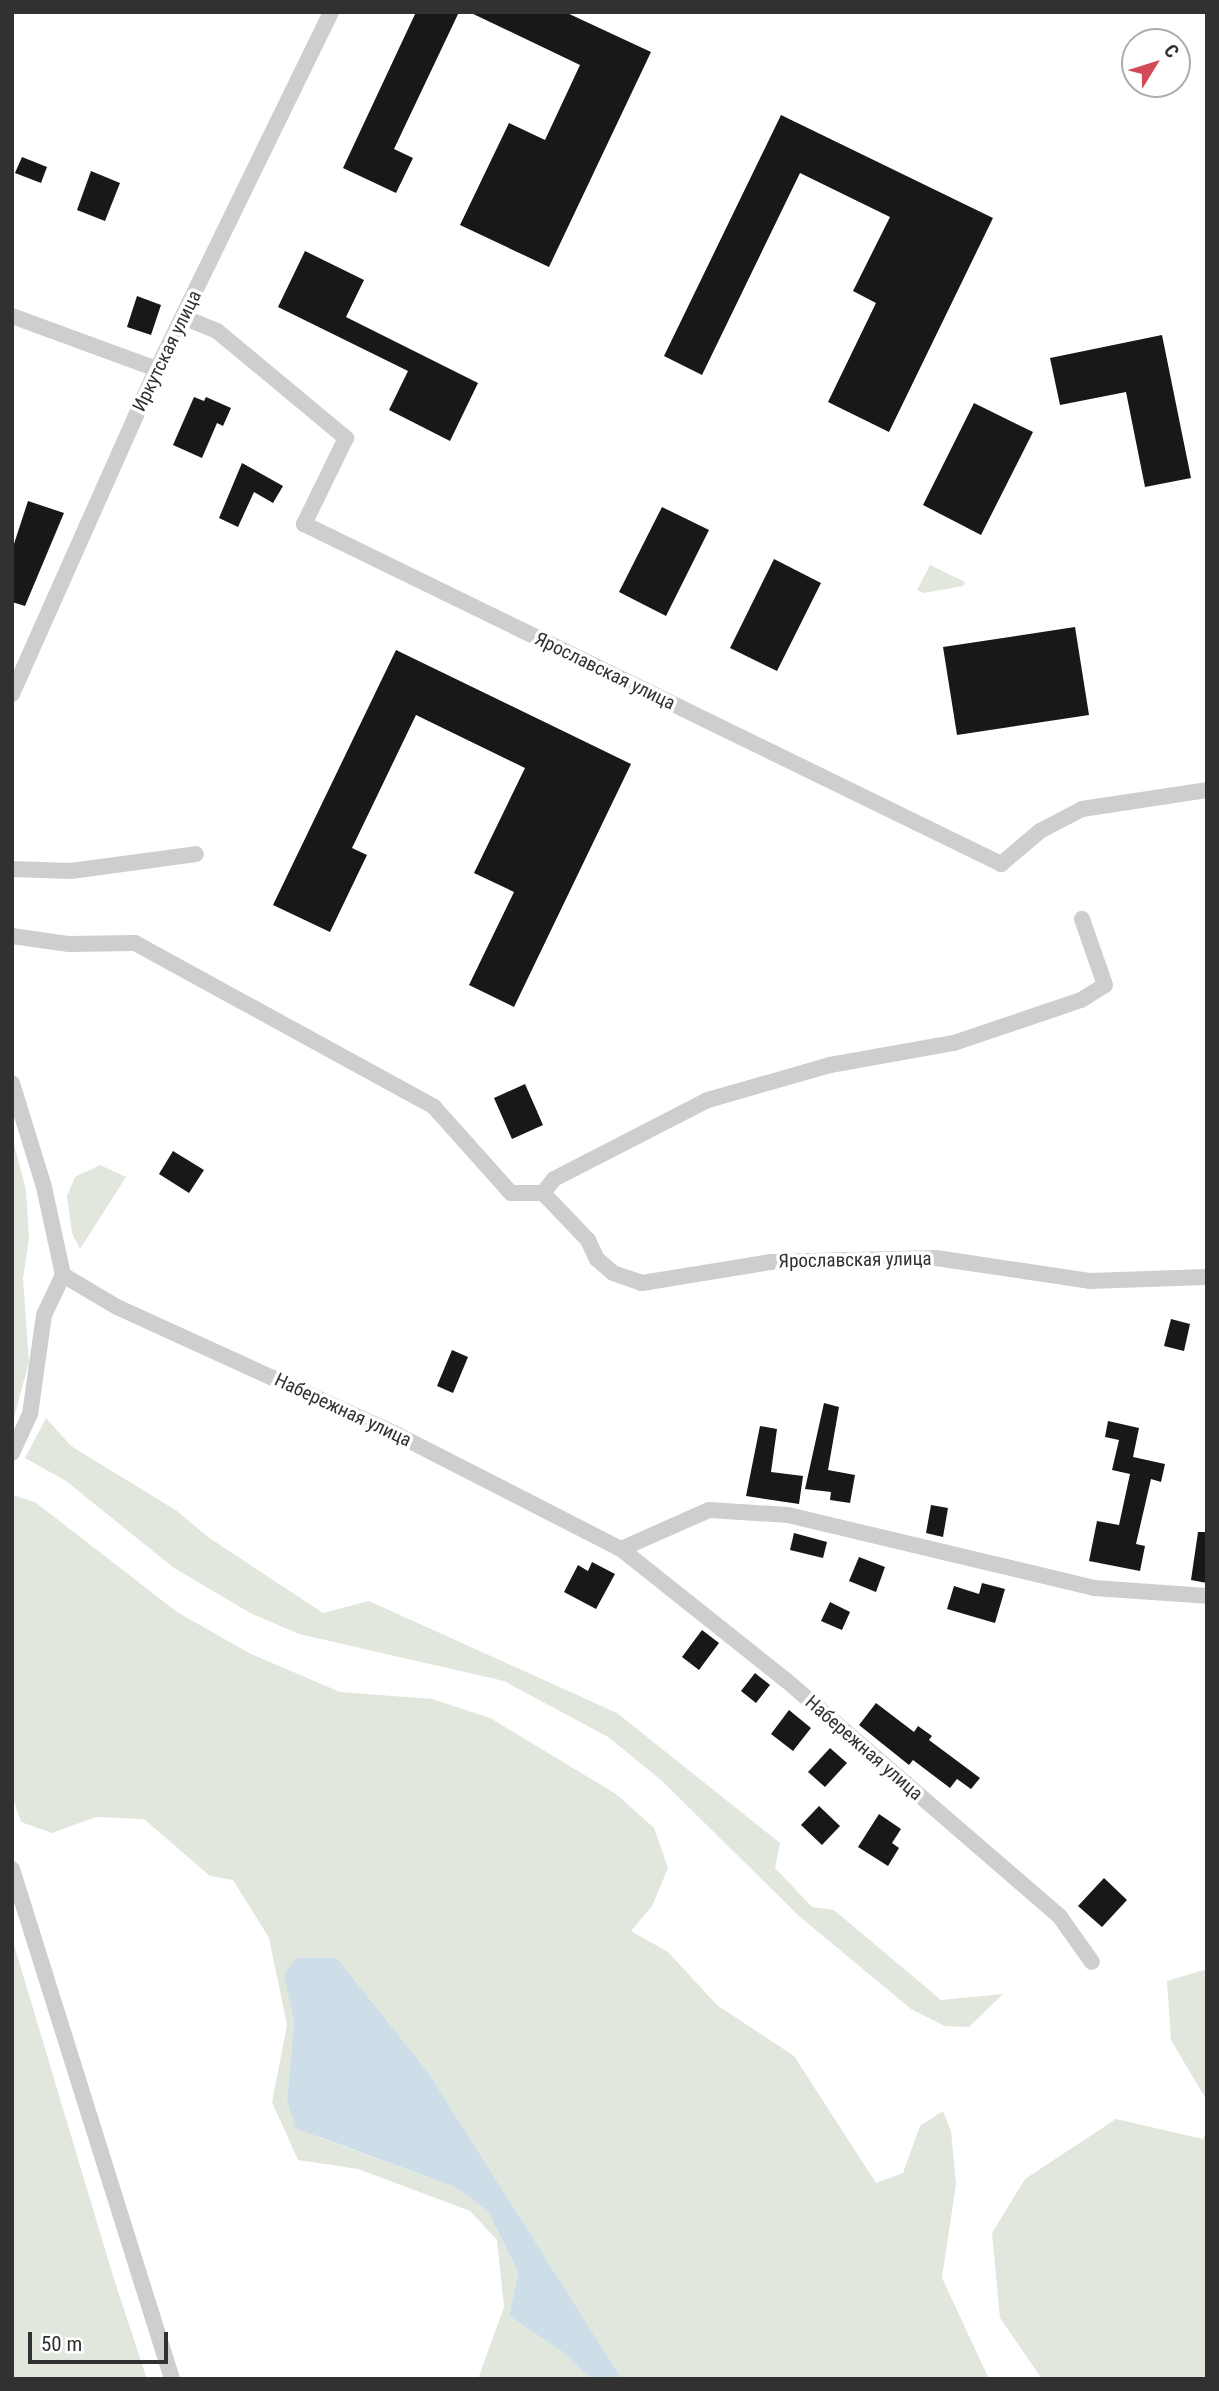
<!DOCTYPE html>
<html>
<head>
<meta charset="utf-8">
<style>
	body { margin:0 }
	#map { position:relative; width:1219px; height:2391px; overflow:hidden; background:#fff; font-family:"Roboto Condensed",sans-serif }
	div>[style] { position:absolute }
	.green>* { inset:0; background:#e1e7dc }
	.water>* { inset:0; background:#cddee8 }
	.building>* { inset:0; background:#181818 }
	.street>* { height:16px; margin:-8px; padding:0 8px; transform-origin:8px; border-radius:8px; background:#cecece }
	span { translate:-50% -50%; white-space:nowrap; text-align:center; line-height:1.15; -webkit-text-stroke:7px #fff; paint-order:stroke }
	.street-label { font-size:19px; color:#313131 }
	.frame { position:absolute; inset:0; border:14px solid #313131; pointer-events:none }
	.north { position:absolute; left:1121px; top:28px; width:70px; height:70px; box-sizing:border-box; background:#fff; border:2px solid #adadad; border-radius:50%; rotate:52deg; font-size:19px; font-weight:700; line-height:28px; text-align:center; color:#313131 }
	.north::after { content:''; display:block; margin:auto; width:24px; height:32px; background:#d24a55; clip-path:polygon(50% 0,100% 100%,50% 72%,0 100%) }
	.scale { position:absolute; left:28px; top:2332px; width:140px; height:32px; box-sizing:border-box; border:4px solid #313131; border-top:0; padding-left:9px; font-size:21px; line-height:24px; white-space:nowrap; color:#313131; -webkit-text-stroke:5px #fff; paint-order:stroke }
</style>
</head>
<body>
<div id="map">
	<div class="green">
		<i style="clip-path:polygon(930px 565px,965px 582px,963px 586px,924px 593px,917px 590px)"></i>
		<i style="clip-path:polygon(12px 1136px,26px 1190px,29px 1238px,23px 1279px,29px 1362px,12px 1425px)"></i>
		<i style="clip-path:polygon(100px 1165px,126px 1177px,80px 1249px,72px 1233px,67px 1196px,75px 1177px)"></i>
		<i style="clip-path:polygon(46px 1418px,71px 1446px,177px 1511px,208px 1537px,323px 1613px,369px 1601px,617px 1713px,780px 1843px,775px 1868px,812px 1907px,834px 1910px,941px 2000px,1003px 1994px,969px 2027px,945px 2026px,911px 2009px,799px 1916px,661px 1780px,608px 1737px,504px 1681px,299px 1634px,252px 1614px,174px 1568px,66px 1481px,25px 1458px)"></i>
		<i style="clip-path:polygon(12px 1495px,35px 1502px,177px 1612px,249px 1653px,340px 1692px,432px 1699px,490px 1718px,616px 1794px,654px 1828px,668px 1868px,652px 1906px,631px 1931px,668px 1952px,717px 2005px,794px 2056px,876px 2183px,903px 2173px,920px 2126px,943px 2111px,951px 2131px,956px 2184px,942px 2278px,989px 2379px,622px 2379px,428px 2072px,337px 1958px,285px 1974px,294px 2021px,287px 2099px,321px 2138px,455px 2187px,488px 2211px,518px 2272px,509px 2316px,561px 2351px,591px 2379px,478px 2379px,504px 2307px,497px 2240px,470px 2211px,358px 2169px,298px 2160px,272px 2102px,287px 2025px,269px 1938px,233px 1880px,210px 1876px,144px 1819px,96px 1817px,52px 1833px,21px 1822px,12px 1796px)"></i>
		<i style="clip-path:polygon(12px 1938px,113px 2276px,147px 2379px,12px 2379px)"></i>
		<i style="clip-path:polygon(1207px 1969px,1207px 2101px,1171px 2040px,1167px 1981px)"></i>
		<i style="clip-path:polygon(1116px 2119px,1203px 2139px,1207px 2130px,1207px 2379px,1042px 2379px,1000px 2318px,992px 2233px,1025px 2179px)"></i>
	</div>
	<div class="water">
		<i style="clip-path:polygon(296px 1958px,337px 1958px,428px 2072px,622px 2379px,591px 2379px,561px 2351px,509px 2316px,518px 2272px,488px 2211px,455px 2187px,295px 2128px,287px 2099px,294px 2021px,284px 1974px)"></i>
	</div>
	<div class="building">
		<i style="clip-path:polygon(416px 12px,459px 12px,394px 149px,413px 158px,396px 193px,343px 168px)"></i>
		<i style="clip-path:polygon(469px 12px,565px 12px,651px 52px,549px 267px,460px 225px,509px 123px,545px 140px,580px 65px)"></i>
		<i style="clip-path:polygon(781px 115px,993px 218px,889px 432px,828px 402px,876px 303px,853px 291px,890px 217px,800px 173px,702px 375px,664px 356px)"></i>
		<i style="clip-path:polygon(22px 157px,47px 167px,41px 183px,15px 173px)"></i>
		<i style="clip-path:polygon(91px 171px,120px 183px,105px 221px,77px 210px)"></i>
		<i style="clip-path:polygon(305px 251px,364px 280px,346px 317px,478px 383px,450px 441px,389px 410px,408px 371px,278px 307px)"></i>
		<i style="clip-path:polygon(137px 296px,161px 305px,151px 335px,127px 327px)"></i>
		<i style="clip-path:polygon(1162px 335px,1191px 478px,1145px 487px,1126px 392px,1060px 405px,1050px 358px)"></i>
		<i style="clip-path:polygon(194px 397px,204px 401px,206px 397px,231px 408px,223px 426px,217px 423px,202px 458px,173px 445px)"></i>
		<i style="clip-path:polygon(974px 403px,1033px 432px,981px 535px,923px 505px)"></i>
		<i style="clip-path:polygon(242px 463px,283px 486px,273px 503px,254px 492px,238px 527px,219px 518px)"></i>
		<i style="clip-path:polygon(28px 501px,64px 513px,25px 606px,12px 602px,12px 550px)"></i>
		<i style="clip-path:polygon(662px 507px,709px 530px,666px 616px,619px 592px)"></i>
		<i style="clip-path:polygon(774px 559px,821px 583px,777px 671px,730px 648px)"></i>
		<i style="clip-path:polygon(1075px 627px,1089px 715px,957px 735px,943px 647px)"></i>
		<i style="clip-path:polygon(396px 650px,631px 764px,514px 1007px,469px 985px,514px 892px,474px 873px,525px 768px,416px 715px,352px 848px,367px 855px,330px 932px,273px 905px)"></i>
		<i style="clip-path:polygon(525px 1084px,543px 1125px,512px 1139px,494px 1098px)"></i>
		<i style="clip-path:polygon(173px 1151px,204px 1170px,189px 1193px,159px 1174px)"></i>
		<i style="clip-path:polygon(1171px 1319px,1190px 1324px,1184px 1351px,1164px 1346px)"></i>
		<i style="clip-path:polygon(452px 1350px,468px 1357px,453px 1393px,437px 1386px)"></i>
		<i style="clip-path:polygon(824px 1403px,839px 1407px,828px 1470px,855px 1475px,850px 1503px,830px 1500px,831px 1492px,805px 1489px)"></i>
		<i style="clip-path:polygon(1108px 1421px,1139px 1428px,1133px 1457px,1165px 1464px,1161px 1482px,1151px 1479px,1136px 1544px,1145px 1546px,1140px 1571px,1089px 1561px,1097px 1521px,1119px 1525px,1130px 1474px,1112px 1470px,1119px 1440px,1105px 1437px)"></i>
		<i style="clip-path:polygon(760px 1426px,777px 1429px,771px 1472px,803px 1476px,799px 1504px,746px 1496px)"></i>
		<i style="clip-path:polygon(931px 1505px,948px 1508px,943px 1537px,926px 1533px)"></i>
		<i style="clip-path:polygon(1198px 1532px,1207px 1532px,1207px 1583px,1191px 1580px)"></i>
		<i style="clip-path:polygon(794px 1533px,827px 1542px,823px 1558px,790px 1550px)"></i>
		<i style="clip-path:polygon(859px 1557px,885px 1567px,876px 1592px,849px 1581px)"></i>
		<i style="clip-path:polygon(592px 1562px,615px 1574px,596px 1609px,564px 1592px,578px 1565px,588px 1571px)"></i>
		<i style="clip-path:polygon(982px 1583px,1005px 1589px,995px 1623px,947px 1609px,954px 1586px,979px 1594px)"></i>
		<i style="clip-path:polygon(830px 1602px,850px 1612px,842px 1630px,821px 1621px)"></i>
		<i style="clip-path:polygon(702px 1630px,719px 1643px,699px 1670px,682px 1657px)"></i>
		<i style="clip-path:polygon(755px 1673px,770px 1685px,756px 1703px,741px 1691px)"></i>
		<i style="clip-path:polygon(876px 1703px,914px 1732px,918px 1726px,932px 1736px,929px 1740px,980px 1778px,971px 1789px,957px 1779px,950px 1788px,913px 1760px,909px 1765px,859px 1725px)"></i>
		<i style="clip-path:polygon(789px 1710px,811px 1728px,793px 1751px,771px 1734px)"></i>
		<i style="clip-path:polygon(830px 1748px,847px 1763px,825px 1787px,808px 1772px)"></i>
		<i style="clip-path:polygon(819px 1806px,840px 1826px,822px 1845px,801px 1825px)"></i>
		<i style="clip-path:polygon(879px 1814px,901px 1829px,892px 1843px,899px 1848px,888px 1866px,858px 1847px)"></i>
		<i style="clip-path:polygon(1104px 1878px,1127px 1900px,1102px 1927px,1078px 1906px)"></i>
	</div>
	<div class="street">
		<i style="left:12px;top:316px;width:154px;rotate:20.1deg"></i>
		<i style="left:185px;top:318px;width:35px;rotate:22deg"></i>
		<i style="left:217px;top:331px;width:168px;rotate:39.7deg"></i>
		<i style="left:346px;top:438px;width:96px;rotate:116deg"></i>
		<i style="left:304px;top:524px;width:776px;rotate:26deg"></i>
		<i style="left:1001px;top:864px;width:51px;rotate:-40.2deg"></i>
		<i style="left:1040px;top:831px;width:47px;rotate:-27.6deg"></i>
		<i style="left:1082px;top:809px;width:126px;rotate:-8.6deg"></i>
		<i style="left:12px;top:694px;width:356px;rotate:-66deg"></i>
		<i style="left:157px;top:369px;width:397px;rotate:-64deg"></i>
		<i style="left:12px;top:869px;width:59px;rotate:1.9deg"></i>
		<i style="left:71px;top:871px;width:126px;rotate:-7.7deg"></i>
		<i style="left:12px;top:936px;width:58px;rotate:8deg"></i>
		<i style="left:69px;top:944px;width:66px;rotate:-0.9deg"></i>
		<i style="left:135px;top:943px;width:341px;rotate:28.7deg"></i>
		<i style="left:434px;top:1107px;width:115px;rotate:48.2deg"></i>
		<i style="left:511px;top:1193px;width:32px"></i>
		<i style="left:543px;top:1193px;width:18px;rotate:-52deg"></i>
		<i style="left:554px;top:1179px;width:173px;rotate:-27.2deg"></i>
		<i style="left:708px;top:1100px;width:127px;rotate:-16deg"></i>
		<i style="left:830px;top:1065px;width:126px;rotate:-10.1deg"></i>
		<i style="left:954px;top:1043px;width:134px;rotate:-18.7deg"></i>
		<i style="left:1081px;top:1000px;width:28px;rotate:-32deg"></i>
		<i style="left:1105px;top:985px;width:70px;rotate:-109.2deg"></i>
		<i style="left:12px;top:1083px;width:109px;rotate:72.9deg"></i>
		<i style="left:44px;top:1187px;width:90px;rotate:77.8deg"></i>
		<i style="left:63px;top:1275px;width:44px;rotate:115.4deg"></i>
		<i style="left:44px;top:1315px;width:100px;rotate:98deg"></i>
		<i style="left:30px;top:1414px;width:43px;rotate:114.8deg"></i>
		<i style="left:543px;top:1193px;width:65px;rotate:46.2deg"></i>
		<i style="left:588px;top:1240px;width:21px;rotate:65deg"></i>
		<i style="left:597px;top:1259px;width:21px;rotate:41deg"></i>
		<i style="left:613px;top:1273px;width:31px;rotate:19deg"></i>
		<i style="left:642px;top:1283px;width:130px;rotate:-9.3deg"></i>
		<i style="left:770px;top:1262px;width:166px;rotate:-1.4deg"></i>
		<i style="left:936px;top:1258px;width:155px;rotate:8.5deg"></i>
		<i style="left:1089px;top:1281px;width:118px;rotate:-1.9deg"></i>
		<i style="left:63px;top:1275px;width:63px;rotate:30.7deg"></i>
		<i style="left:117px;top:1307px;width:309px;rotate:24.5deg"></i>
		<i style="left:398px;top:1435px;width:250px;rotate:27.1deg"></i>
		<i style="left:621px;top:1549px;width:212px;rotate:38.5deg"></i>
		<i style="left:787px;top:1681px;width:361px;rotate:40.8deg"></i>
		<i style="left:1060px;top:1917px;width:55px;rotate:54.6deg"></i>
		<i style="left:621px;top:1549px;width:96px;rotate:-23.9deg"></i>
		<i style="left:709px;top:1510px;width:79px;rotate:3.6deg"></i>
		<i style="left:788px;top:1515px;width:315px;rotate:13.4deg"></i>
		<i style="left:1094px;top:1588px;width:113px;rotate:4deg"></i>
		<i style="left:12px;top:1869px;width:535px;rotate:72.58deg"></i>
	</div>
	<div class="street-label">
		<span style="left:167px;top:351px;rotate:-64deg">Иркутская улица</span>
		<span style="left:605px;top:671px;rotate:26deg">Ярославская улица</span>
		<span style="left:855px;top:1260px;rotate:-1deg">Ярославская улица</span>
		<span style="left:343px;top:1410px;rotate:25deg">Набережная улица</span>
		<span style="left:864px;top:1748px;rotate:41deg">Набережная улица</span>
	</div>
	<div class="frame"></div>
	<div class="north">С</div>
	<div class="scale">50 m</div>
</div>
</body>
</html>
